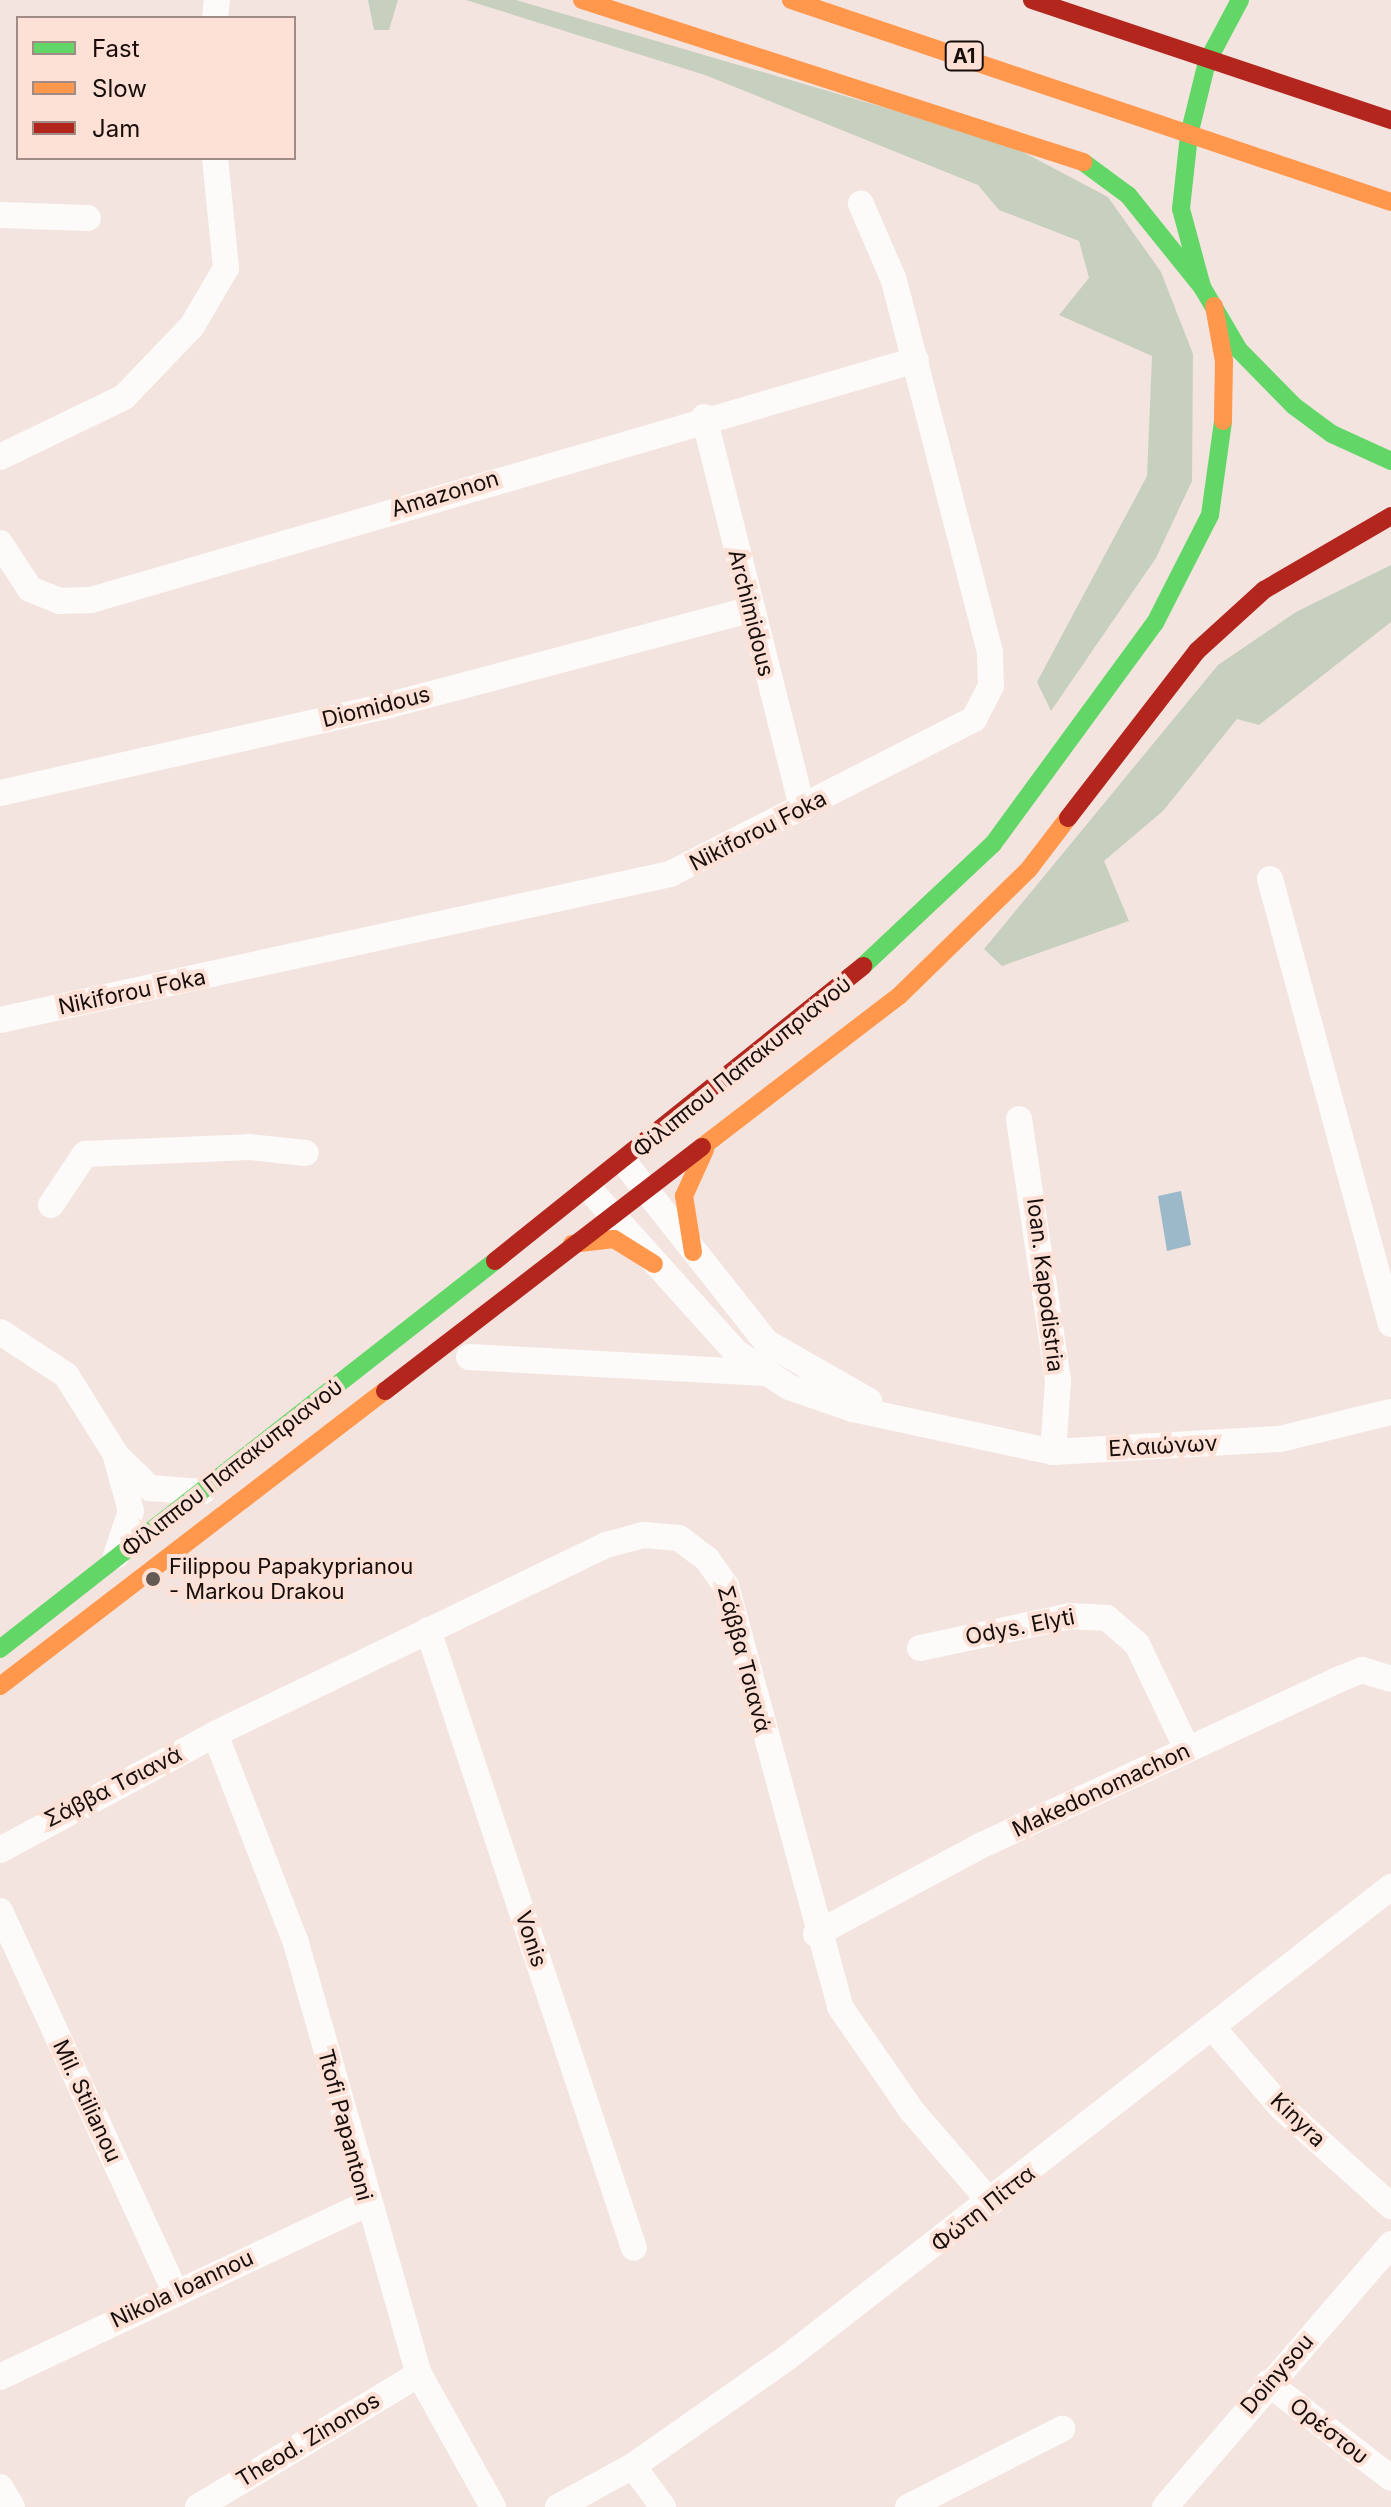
<!DOCTYPE html>
<html>
<head>
<meta charset="utf-8">
<style>
	body { margin:0 }
	#map { position:relative; width:1391px; height:2507px; overflow:hidden; background:#f4e4df; font-family:Inter,sans-serif }
	div>[style] { position:absolute }
	.green>* { inset:0; background:#c7d0bf }
	.water>* { inset:0; background:#9bb9c9 }
	.street>* { height:26px; margin:-13px; padding:0 13px; transform-origin:13px; border-radius:13px; background:#fdfbfa }
	.fast>* { height:18px; margin:-9px; padding:0 9px; transform-origin:9px; border-radius:9px; background:#63d668 }
	.slow>* { height:18px; margin:-9px; padding:0 9px; transform-origin:9px; border-radius:9px; background:#ff974d }
	.jam>* { height:18px; margin:-9px; padding:0 9px; transform-origin:9px; border-radius:9px; background:#b3261e }
	.dots>* { width:22px; height:22px; translate:-50% -50%; box-sizing:border-box; border:4px solid #fde0d6; border-radius:50% }
	span { translate:-50% -50%; white-space:nowrap; text-align:center; line-height:1.15; -webkit-text-stroke:8px #fde0d6; paint-order:stroke }
	.shield-label span { padding:2px 6px; background:#fde0d6; border:2px solid; border-radius:6px; -webkit-text-stroke-width:0 }
	.shield-label { font-size:20px; color:#170e0b; font-weight:700 }
	.street-label { font-size:22px; color:#170e0b }
	.poi-label { font-size:22px; color:#170e0b }
	.left { translate:0 -50%; text-align:left }
	.legend { position:absolute; left:16px; top:16px; width:280px; height:144px; box-sizing:border-box; background:#fde0d6; border:2px solid #a18c85; margin:0; padding:10px 14px; list-style:none; font-size:24px; color:#170e0b }
	.legend li { display:flex; align-items:center; gap:16px; height:40px }
	.legend b { width:40px; border:2px solid #a18c85 }
</style>
</head>
<body>
<div id="map">
	<div class="green">
		<i style="clip-path:polygon(368px 0,398px 0,389px 30px,374px 30px)"></i>
		<i style="clip-path:polygon(466px 0,516px 0,1006px 143px,1108px 197px,1161px 272px,1193px 354px,1192px 481px,1156px 558px,1051px 711px,1037px 682px,1147px 476px,1152px 356px,1059px 315px,1089px 278px,1079px 241px,999px 210px,978px 185px,705px 75px)"></i>
		<i style="clip-path:polygon(1391px 565px,1391px 622px,1259px 725px,1237px 719px,1163px 811px,1104px 861px,1129px 921px,1002px 966px,984px 949px,1218px 665px,1296px 612px)"></i>
	</div>
	<div class="water">
		<i style="clip-path:polygon(1181px 1191px,1191px 1245px,1167px 1251px,1158px 1196px)"></i>
	</div>
	<div class="street">
		<i style="left:215px;top:18px;width:18px;rotate:-84deg"></i>
		<i style="left:0;top:215px;width:88px;rotate:2deg"></i>
		<i style="left:704px;top:417px;width:403px;rotate:75.9deg"></i>
		<i style="left:0;top:457px;width:138px;rotate:-25.8deg"></i>
		<i style="left:124px;top:397px;width:98px;rotate:-46.2deg"></i>
		<i style="left:192px;top:326px;width:67px;rotate:-59.6deg"></i>
		<i style="left:226px;top:268px;width:111px;rotate:-95.7deg"></i>
		<i style="left:0;top:543px;width:55px;rotate:56.9deg"></i>
		<i style="left:30px;top:589px;width:31px;rotate:22deg"></i>
		<i style="left:59px;top:601px;width:32px;rotate:-2deg"></i>
		<i style="left:91px;top:600px;width:859px;rotate:-16.22deg"></i>
		<i style="left:0;top:793px;width:392px;rotate:-12.7deg"></i>
		<i style="left:382px;top:707px;width:381px;rotate:-14.8deg"></i>
		<i style="left:1270px;top:879px;width:461px;rotate:74.8deg"></i>
		<i style="left:0;top:1020px;width:686px;rotate:-12.29deg"></i>
		<i style="left:670px;top:874px;width:341px;rotate:-27deg"></i>
		<i style="left:974px;top:719px;width:37px;rotate:-63deg"></i>
		<i style="left:991px;top:686px;width:34px;rotate:-92deg"></i>
		<i style="left:990px;top:652px;width:386px;rotate:-104.5deg"></i>
		<i style="left:893px;top:278px;width:81px;rotate:-113.4deg"></i>
		<i style="left:1019px;top:1119px;width:265px;rotate:81.5deg"></i>
		<i style="left:1058px;top:1381px;width:71px;rotate:94deg"></i>
		<i style="left:624px;top:1162px;width:229px;rotate:51.7deg"></i>
		<i style="left:766px;top:1342px;width:119px;rotate:29.8deg"></i>
		<i style="left:590px;top:1190px;width:219px;rotate:48deg"></i>
		<i style="left:737px;top:1353px;width:62px;rotate:33.2deg"></i>
		<i style="left:789px;top:1387px;width:68px;rotate:19deg"></i>
		<i style="left:853px;top:1409px;width:205px;rotate:12.1deg"></i>
		<i style="left:1053px;top:1452px;width:227px;rotate:-3.3deg"></i>
		<i style="left:1280px;top:1439px;width:114px;rotate:-13.7deg"></i>
		<i style="left:51px;top:1205px;width:61px;rotate:-56.3deg"></i>
		<i style="left:85px;top:1154px;width:164px;rotate:-2.4deg"></i>
		<i style="left:249px;top:1147px;width:57px;rotate:6deg"></i>
		<i style="left:0;top:1332px;width:79px;rotate:33.1deg"></i>
		<i style="left:66px;top:1375px;width:92px;rotate:57.9deg"></i>
		<i style="left:115px;top:1453px;width:60px;rotate:74.6deg"></i>
		<i style="left:131px;top:1511px;width:47px;rotate:108.4deg"></i>
		<i style="left:469px;top:1357px;width:293px;rotate:3.1deg"></i>
		<i style="left:120px;top:1459px;width:42px;rotate:44deg"></i>
		<i style="left:150px;top:1488px;width:52px;rotate:4.4deg"></i>
		<i style="left:428px;top:1630px;width:651px;rotate:71.57deg"></i>
		<i style="left:920px;top:1648px;width:153px;rotate:-12deg"></i>
		<i style="left:1070px;top:1616px;width:37px;rotate:3deg"></i>
		<i style="left:1107px;top:1618px;width:40px;rotate:41deg"></i>
		<i style="left:1137px;top:1644px;width:116px;rotate:64.5deg"></i>
		<i style="left:215px;top:1734px;width:224px;rotate:68.8deg"></i>
		<i style="left:296px;top:1943px;width:448px;rotate:74.1deg"></i>
		<i style="left:419px;top:2374px;width:152px;rotate:60.9deg"></i>
		<i style="left:0;top:1850px;width:244px;rotate:-28.3deg"></i>
		<i style="left:215px;top:1734px;width:434px;rotate:-25.8deg"></i>
		<i style="left:606px;top:1545px;width:39px;rotate:-15deg"></i>
		<i style="left:644px;top:1535px;width:35px;rotate:5deg"></i>
		<i style="left:679px;top:1538px;width:35px;rotate:37deg"></i>
		<i style="left:707px;top:1559px;width:33px;rotate:55deg"></i>
		<i style="left:726px;top:1586px;width:436px;rotate:74.8deg"></i>
		<i style="left:840px;top:2007px;width:126px;rotate:55.3deg"></i>
		<i style="left:912px;top:2111px;width:121px;rotate:49.3deg"></i>
		<i style="left:0;top:1911px;width:418px;rotate:65.3deg"></i>
		<i style="left:816px;top:1934px;width:186px;rotate:-28.2deg"></i>
		<i style="left:980px;top:1846px;width:397px;rotate:-24.9deg"></i>
		<i style="left:1340px;top:1679px;width:24px;rotate:-22deg"></i>
		<i style="left:1362px;top:1670px;width:30px;rotate:17deg"></i>
		<i style="left:1212px;top:2027px;width:107px;rotate:49.2deg"></i>
		<i style="left:1282px;top:2108px;width:147px;rotate:42deg"></i>
		<i style="left:0;top:2377px;width:405px;rotate:-25.3deg"></i>
		<i style="left:1268px;top:2383px;width:155px;rotate:37.7deg"></i>
		<i style="left:633px;top:2466px;width:51px;rotate:53.8deg"></i>
		<i style="left:0;top:2487px;width:23px;rotate:59deg"></i>
		<i style="left:198px;top:2507px;width:258px;rotate:-31deg"></i>
		<i style="left:558px;top:2507px;width:85px;rotate:-28.7deg"></i>
		<i style="left:633px;top:2466px;width:189px;rotate:-35.1deg"></i>
		<i style="left:788px;top:2357px;width:765px;rotate:-37.93deg"></i>
		<i style="left:908px;top:2507px;width:173px;rotate:-26.9deg"></i>
		<i style="left:1165px;top:2507px;width:347px;rotate:-49.3deg"></i>
	</div>
	<div class="fast">
		<i style="left:1240px;top:0;width:70px;rotate:118deg"></i>
		<i style="left:1207px;top:62px;width:75px;rotate:103.9deg"></i>
		<i style="left:1189px;top:135px;width:74px;rotate:96.2deg"></i>
		<i style="left:1181px;top:209px;width:81px;rotate:74.9deg"></i>
		<i style="left:1202px;top:287px;width:73px;rotate:59.6deg"></i>
		<i style="left:1239px;top:350px;width:78px;rotate:45.5deg"></i>
		<i style="left:1294px;top:406px;width:47px;rotate:36.4deg"></i>
		<i style="left:1332px;top:434px;width:65px;rotate:24.6deg"></i>
		<i style="left:1083px;top:162px;width:56px;rotate:36.3deg"></i>
		<i style="left:1128px;top:195px;width:118px;rotate:51.2deg"></i>
		<i style="left:863px;top:966px;width:178px;rotate:-43.2deg"></i>
		<i style="left:993px;top:844px;width:274px;rotate:-53.8deg"></i>
		<i style="left:1155px;top:623px;width:121px;rotate:-63deg"></i>
		<i style="left:1210px;top:515px;width:95px;rotate:-82.1deg"></i>
		<i style="left:0;top:1649px;width:629px;rotate:-38.09deg"></i>
	</div>
	<div class="slow">
		<i style="left:582px;top:0;width:527px;rotate:17.92deg"></i>
		<i style="left:791px;top:0;width:633px;rotate:18.61deg"></i>
		<i style="left:1214px;top:306px;width:56px;rotate:79.7deg"></i>
		<i style="left:1224px;top:361px;width:60px;rotate:91deg"></i>
		<i style="left:702px;top:1147px;width:248px;rotate:-37.5deg"></i>
		<i style="left:899px;top:996px;width:182px;rotate:-44.3deg"></i>
		<i style="left:1029px;top:869px;width:64px;rotate:-52.6deg"></i>
		<i style="left:572px;top:1244px;width:42px;rotate:-6.8deg"></i>
		<i style="left:614px;top:1239px;width:47px;rotate:32deg"></i>
		<i style="left:693px;top:1252px;width:57px;rotate:-99.1deg"></i>
		<i style="left:684px;top:1196px;width:51px;rotate:-65.5deg"></i>
		<i style="left:0;top:1686px;width:485px;rotate:-37.5deg"></i>
	</div>
	<div class="jam">
		<i style="left:1032px;top:0;width:379px;rotate:18.5deg"></i>
		<i style="left:1068px;top:818px;width:211px;rotate:-52.3deg"></i>
		<i style="left:1197px;top:651px;width:91px;rotate:-42.3deg"></i>
		<i style="left:1264px;top:590px;width:147px;rotate:-30.2deg"></i>
		<i style="left:495px;top:1261px;width:472px;rotate:-38.7deg"></i>
		<i style="left:385px;top:1391px;width:400px;rotate:-37.6deg"></i>
	</div>
	<div class="dots">
		<i style="left:153px;top:1579px;background:#645955"></i>
	</div>
	<div class="shield-label">
		<span style="left:964px;top:56px">A1</span>
	</div>
	<div class="street-label">
		<span style="left:445px;top:494px;rotate:-17deg">Amazonon</span>
		<span style="left:751px;top:613px;rotate:76deg">Archimidous</span>
		<span style="left:376px;top:707px;rotate:-14deg">Diomidous</span>
		<span style="left:758px;top:831px;rotate:-27deg">Nikiforou Foka</span>
		<span style="left:132px;top:992px;rotate:-12deg">Nikiforou Foka</span>
		<span style="left:742px;top:1067px;rotate:-39deg">Φίλιππου Παπακυπριανού</span>
		<span style="left:1045px;top:1285px;rotate:83deg">Ioan. Kapodistria</span>
		<span style="left:1163px;top:1446px;rotate:-3deg">Ελαιώνων</span>
		<span style="left:232px;top:1468px;rotate:-38deg">Φίλιππου Παπακυπριανού</span>
		<span style="left:1020px;top:1627px;rotate:-11deg">Odys. Elyti</span>
		<span style="left:744px;top:1659px;rotate:75deg">Σάββα Τσιανά</span>
		<span style="left:113px;top:1787px;rotate:-27deg">Σάββα Τσιανά</span>
		<span style="left:1101px;top:1790px;rotate:-25deg">Makedonomachon</span>
		<span style="left:531px;top:1939px;rotate:72deg">Vonis</span>
		<span style="left:87px;top:2101px;rotate:65deg">Mil. Stilianou</span>
		<span style="left:1298px;top:2120px;rotate:44deg">Kinyra</span>
		<span style="left:345px;top:2125px;rotate:75deg">Ttofi Papantoni</span>
		<span style="left:983px;top:2209px;rotate:-38deg">Φώτη Πίττα</span>
		<span style="left:182px;top:2289px;rotate:-25deg">Nikola Ioannou</span>
		<span style="left:1277px;top:2374px;rotate:-49deg">Doinysou</span>
		<span style="left:1329px;top:2431px;rotate:38deg">Ορέστου</span>
		<span style="left:308px;top:2440px;rotate:-31deg">Theod. Zinonos</span>
	</div>
	<div class="poi-label">
		<span class="left" style="left:169px;top:1579px">Filippou Papakyprianou<br>- Markou Drakou</span>
	</div>
	<ul class="legend">
	<li><b style="height:10px;background:#63d668"></b>Fast</li>
	<li><b style="height:10px;background:#ff974d"></b>Slow</li>
	<li><b style="height:10px;background:#b3261e"></b>Jam</li>
	</ul>
</div>
</body>
</html>
